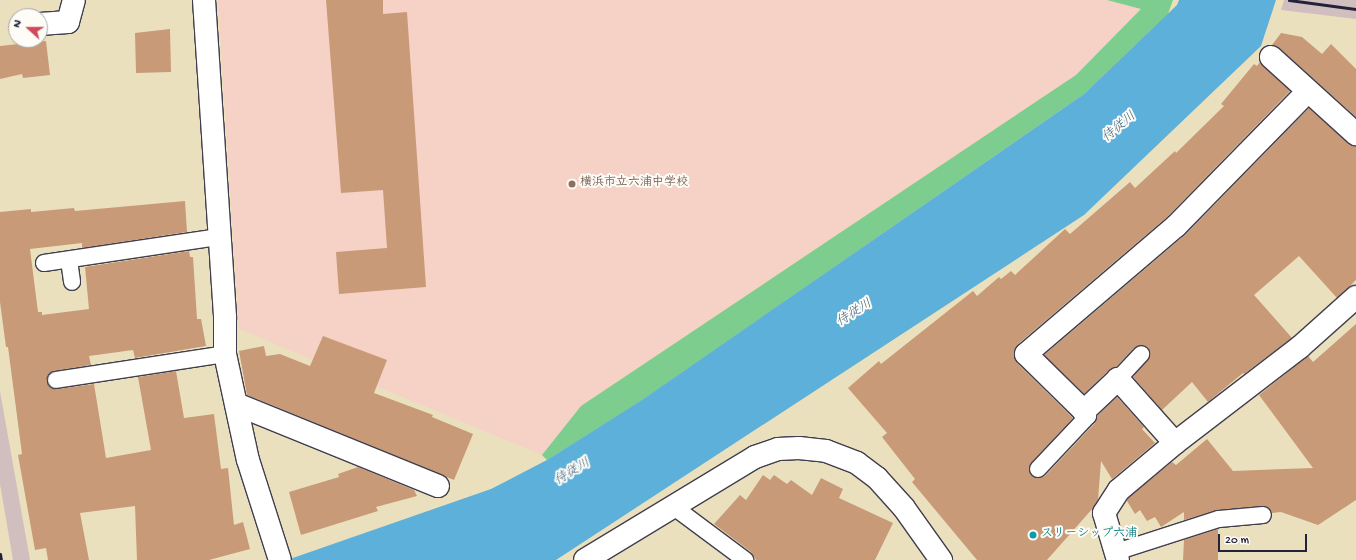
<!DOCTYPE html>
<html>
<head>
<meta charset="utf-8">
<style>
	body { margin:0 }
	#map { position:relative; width:1356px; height:560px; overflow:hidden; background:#ebe0bd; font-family:"Gochi Hand","Klee One",sans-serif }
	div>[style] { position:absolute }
	.built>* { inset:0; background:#f6d1c6 }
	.industrial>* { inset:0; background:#d1bfbf }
	.green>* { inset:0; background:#7ccd8e }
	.water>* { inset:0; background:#5db0d9 }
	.building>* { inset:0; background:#c89a78 }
	.roads { filter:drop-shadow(1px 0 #403e4e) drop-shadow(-1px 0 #403e4e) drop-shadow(0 1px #403e4e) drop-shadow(0 -1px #403e4e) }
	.service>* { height:16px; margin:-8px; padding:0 8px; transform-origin:8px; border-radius:8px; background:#fff }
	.minor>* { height:22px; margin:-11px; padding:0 11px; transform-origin:11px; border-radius:11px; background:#fff }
	.tertiary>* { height:22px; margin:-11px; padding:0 11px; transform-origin:11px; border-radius:11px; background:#fff }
	.rail>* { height:3px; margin:-1.5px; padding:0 1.5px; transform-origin:1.5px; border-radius:1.5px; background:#22223b }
	.dots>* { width:11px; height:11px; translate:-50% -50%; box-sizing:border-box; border:2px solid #fdfcf7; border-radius:50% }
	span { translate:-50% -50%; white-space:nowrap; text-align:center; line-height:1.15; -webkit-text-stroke:4px #fdfcf7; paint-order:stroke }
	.education-label { font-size:12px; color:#785e54; font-weight:700 }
	.left { translate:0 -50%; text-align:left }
	.culture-label { font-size:12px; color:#0d838f; font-weight:700 }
	.water-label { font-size:13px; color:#3a5b7a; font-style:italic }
	.north { position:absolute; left:8px; top:8px; width:40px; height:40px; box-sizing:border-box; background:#fdfcf7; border:1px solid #a5a5ac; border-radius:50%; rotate:291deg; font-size:11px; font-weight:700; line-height:16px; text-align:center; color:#22223b }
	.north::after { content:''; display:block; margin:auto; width:14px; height:18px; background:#d1495b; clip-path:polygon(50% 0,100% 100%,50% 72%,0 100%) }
	.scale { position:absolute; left:1218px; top:534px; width:89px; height:18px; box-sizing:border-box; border:2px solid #22223b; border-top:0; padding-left:5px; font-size:12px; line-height:14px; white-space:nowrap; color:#22223b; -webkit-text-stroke:3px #fdfcf7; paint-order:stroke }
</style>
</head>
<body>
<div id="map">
	<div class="built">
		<i style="clip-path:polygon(218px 0,1107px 0,1142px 9px,1076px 75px,581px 406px,542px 455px,239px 329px)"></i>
	</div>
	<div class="industrial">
		<i style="clip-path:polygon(1284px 0,1356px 0,1356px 19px,1281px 10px)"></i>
		<i style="clip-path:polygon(0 391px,30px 560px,13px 560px,0 484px)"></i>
	</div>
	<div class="green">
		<i style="clip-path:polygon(1107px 0,1173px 0,1168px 14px,1084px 94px,635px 405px,547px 460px,542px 455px,581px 406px,1076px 75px,1141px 9px)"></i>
	</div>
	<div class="water">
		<i style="clip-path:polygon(1179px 0,1276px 0,1261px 46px,1084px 215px,556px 560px,287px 560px,491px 489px,547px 460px,639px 402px,1084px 94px,1177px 5px)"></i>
	</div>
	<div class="building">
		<i style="clip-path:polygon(326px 0,383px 0,383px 14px,407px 12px,426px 287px,339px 294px,336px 252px,387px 248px,383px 190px,341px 193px)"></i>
		<i style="clip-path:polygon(170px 29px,171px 72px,136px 73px,135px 33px)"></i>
		<i style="clip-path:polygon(1281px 33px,1302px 37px,1322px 54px,1331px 44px,1356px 69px,1356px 117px,1279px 48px,1272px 45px)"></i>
		<i style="clip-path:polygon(46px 41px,50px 75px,23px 78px,22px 74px,0 79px,0 46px)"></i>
		<i style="clip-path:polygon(1260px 62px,1290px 91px,1167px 217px,1018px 344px,1014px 351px,1014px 357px,1017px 363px,1073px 418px,1031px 463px,1029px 471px,1032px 476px,1040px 478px,1045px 476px,1095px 423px,1097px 416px,1117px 397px,1144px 427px,1142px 429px,1155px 443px,1112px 479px,1101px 461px,1098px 500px,1093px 508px,1047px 560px,977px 560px,912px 482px,915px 479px,882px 437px,887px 433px,848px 388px,879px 361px,881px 364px,973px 291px,977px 296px,999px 277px,1001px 279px,1011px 271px,1015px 275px,1065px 229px,1070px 234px,1130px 182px,1135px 188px,1175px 151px,1176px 153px,1224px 106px,1221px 104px,1254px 64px,1257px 66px)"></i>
		<i style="clip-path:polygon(1309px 108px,1348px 143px,1356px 146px,1356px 280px,1337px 298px,1299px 256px,1254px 295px,1292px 338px,1244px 374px,1243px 373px,1208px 402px,1192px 382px,1162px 410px,1133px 377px,1150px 356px,1148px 347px,1143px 345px,1134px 348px,1116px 367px,1109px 370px,1084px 394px,1044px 355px,1185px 235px)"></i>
		<i style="clip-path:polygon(185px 201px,187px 232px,82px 248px,82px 243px,30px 249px,38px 312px,42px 312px,42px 315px,89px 309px,85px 267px,189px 251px,190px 257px,193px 257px,197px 319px,201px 319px,206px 346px,135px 358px,133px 350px,89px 356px,91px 365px,54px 371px,47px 376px,47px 382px,49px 386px,57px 389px,94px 384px,106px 458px,151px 450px,138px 377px,176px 371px,184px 418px,214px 414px,221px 469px,228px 468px,234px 525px,243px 522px,250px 549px,209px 560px,137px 560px,135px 506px,80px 513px,89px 560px,48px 560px,46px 548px,35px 550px,18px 455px,22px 454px,8px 347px,6px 347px,0 302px,0 212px,31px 209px,31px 212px,74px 208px,75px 211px)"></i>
		<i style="clip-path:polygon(1356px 324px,1356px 500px,1318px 525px,1281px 512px,1272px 513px,1267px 507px,1263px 506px,1218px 510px,1184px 520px,1184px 512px,1161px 527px,1155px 517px,1147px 521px,1140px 510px,1135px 514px,1127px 501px,1128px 498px,1172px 462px,1176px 465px,1207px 439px,1233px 471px,1313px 468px,1259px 395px,1308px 356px,1313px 362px)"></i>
		<i style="clip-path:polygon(323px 336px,387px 360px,374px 393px,433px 415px,432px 417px,473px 434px,454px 480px,247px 395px,239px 351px,264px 346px,266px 356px,280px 354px,310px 366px)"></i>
		<i style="clip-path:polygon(358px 467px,414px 490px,417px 496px,376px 507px,378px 511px,301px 535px,289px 492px,339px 477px,338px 474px)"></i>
		<i style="clip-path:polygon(763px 475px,770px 480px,774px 475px,787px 484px,791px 480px,812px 495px,821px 478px,843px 489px,839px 498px,893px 523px,875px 560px,756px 560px,751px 552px,714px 524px,740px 495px,746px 500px)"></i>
		<i style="clip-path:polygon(1218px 529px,1218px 560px,1183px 560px,1184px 540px)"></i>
	</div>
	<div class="roads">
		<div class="service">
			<i style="left:69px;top:260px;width:22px;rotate:82deg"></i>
			<i style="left:44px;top:263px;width:177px;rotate:-8.5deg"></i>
			<i style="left:1118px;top:379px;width:34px;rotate:-47deg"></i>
			<i style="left:56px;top:380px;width:171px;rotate:-8.7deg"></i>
			<i style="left:1038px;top:469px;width:73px;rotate:-46.7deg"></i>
			<i style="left:1088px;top:416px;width:6px;rotate:-129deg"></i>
			<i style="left:674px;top:507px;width:89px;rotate:36.7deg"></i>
			<i style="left:1116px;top:552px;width:108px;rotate:-17.8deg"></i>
			<i style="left:1219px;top:519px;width:44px;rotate:-5.2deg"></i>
		</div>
		<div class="minor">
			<i style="left:204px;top:0;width:319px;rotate:86.2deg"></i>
			<i style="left:225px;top:318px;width:36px;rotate:90deg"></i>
			<i style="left:225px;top:354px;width:108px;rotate:77.8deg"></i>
			<i style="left:248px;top:460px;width:105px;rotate:72.3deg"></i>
			<i style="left:40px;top:24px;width:28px;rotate:-4deg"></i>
			<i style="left:68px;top:22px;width:23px;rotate:-75deg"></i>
			<i style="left:1271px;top:57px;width:115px;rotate:42.2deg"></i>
			<i style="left:236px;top:404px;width:218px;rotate:22.1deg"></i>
			<i style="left:1175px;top:443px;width:86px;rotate:-131.7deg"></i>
			<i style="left:1118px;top:379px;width:47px;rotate:136.7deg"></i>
			<i style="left:1084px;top:411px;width:81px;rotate:-135.5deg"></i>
			<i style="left:1026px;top:354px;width:197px;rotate:-40.5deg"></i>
			<i style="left:1176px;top:226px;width:187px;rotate:-45.6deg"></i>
			<i style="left:1118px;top:560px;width:49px;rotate:-106.6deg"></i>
			<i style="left:1104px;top:513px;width:27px;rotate:-57deg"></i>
			<i style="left:1119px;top:490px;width:73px;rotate:-40deg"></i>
			<i style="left:1175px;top:443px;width:158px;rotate:-37.5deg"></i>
			<i style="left:1300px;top:347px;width:75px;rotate:-41.8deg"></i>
		</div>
		<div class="tertiary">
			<i style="left:585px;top:560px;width:199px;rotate:-31.2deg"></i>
			<i style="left:755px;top:457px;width:24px;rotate:-19deg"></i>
			<i style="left:778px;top:449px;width:21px;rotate:-3deg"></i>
			<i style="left:799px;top:448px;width:27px;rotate:6deg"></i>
			<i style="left:826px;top:451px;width:33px;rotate:21deg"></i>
			<i style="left:857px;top:463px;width:25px;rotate:37deg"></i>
			<i style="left:877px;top:478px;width:40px;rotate:48deg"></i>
			<i style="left:904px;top:508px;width:64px;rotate:54.6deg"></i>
		</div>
	</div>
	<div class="rail">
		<i style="left:1289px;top:0;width:68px;rotate:7.7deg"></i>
		<i style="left:0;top:554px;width:6px;rotate:81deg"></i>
	</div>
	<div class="dots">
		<i style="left:572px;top:184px;background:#8d6e63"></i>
		<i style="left:1033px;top:535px;background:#0f9aa8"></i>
	</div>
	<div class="education-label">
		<span class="left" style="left:580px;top:184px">横浜市立六浦中学校</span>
	</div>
	<div class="culture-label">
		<span class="left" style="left:1041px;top:535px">スリーシップ六浦</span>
	</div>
	<div class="water-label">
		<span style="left:1120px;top:128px;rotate:-40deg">侍従川</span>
		<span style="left:855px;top:314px;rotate:-32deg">侍従川</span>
		<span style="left:573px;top:473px;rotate:-31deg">侍従川</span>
	</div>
	<div class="north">N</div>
	<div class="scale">20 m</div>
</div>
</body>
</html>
